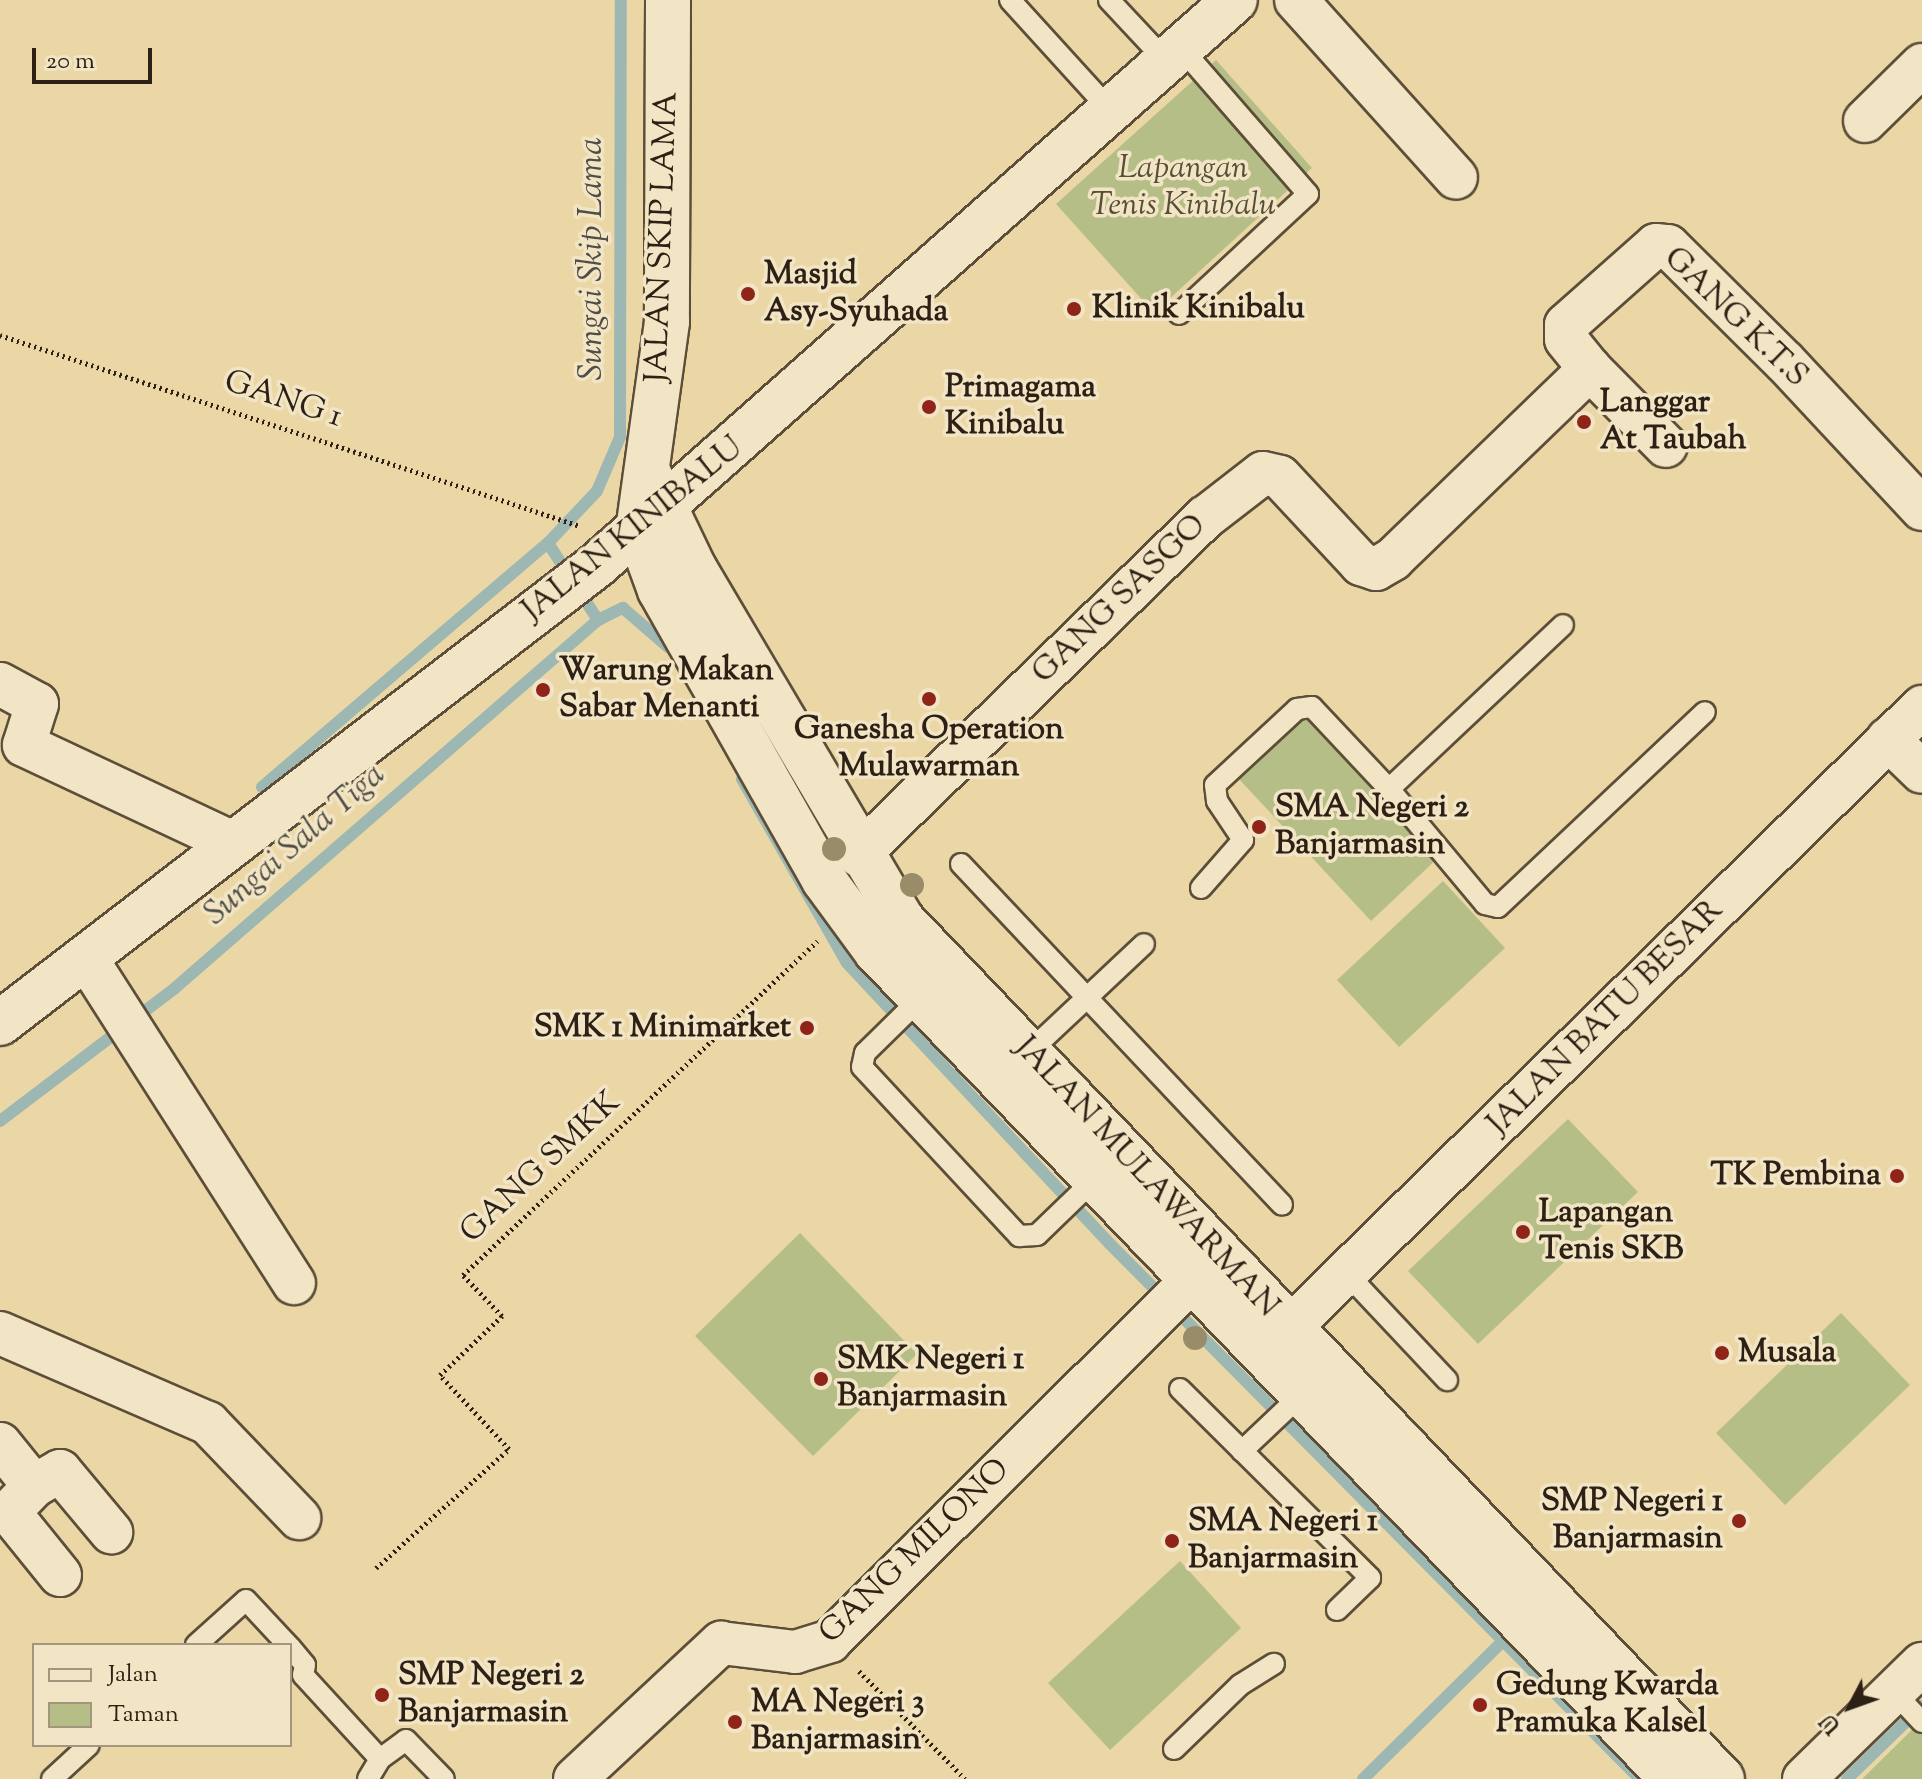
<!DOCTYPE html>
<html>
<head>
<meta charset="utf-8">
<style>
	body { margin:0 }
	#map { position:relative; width:1922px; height:1779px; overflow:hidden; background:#ebd7a6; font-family:"Sorts Mill Goudy",serif }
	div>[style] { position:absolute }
	.green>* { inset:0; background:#b6be87 }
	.stream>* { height:12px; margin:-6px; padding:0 6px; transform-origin:6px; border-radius:6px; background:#9db7b3 }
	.path>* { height:5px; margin-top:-2.5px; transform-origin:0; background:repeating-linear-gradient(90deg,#2d2014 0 2px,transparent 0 6px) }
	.roads { filter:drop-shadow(2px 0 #5c4e38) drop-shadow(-2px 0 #5c4e38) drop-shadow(0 2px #5c4e38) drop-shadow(0 -2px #5c4e38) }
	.lane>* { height:20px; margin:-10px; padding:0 10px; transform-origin:10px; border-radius:10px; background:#f2e5c5 }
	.street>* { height:42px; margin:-21px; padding:0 21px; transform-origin:21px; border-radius:21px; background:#f2e5c5 }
	.secondary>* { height:44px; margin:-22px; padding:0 22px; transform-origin:22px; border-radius:22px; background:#f2e5c5 }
	.trees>* { width:24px; height:24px; margin:-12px; border-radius:50%; background:#998c68 }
	.dots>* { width:22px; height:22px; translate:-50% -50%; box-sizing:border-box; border:4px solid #f2e5c5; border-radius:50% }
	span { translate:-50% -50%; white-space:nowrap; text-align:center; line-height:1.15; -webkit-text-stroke:7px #f2e5c5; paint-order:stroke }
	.park-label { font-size:32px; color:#564f36; font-style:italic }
	.street-label { font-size:32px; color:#2d2014 }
	.poi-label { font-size:32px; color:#2d2014; font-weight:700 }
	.left { translate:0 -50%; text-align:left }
	.right { translate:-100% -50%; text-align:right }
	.water-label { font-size:34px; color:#4f4d44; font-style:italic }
	.legend { position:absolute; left:32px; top:1643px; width:260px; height:104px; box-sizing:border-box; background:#f2e5c5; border:2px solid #a3967e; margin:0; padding:10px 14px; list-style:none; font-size:24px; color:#2d2014 }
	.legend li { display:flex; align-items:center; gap:16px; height:40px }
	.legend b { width:40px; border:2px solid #a3967e }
	.north { position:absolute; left:1810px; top:1667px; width:80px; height:80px; -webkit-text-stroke:6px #f2e5c5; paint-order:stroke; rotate:229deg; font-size:22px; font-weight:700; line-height:32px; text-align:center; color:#2d2014 }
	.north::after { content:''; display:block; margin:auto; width:28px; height:36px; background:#2d2014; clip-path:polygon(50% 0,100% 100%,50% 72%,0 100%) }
	.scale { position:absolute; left:32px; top:48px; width:120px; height:36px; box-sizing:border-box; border:4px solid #2d2014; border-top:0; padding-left:10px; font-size:24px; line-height:28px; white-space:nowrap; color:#2d2014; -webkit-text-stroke:6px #f2e5c5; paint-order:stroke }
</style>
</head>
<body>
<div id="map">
	<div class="green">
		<i style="clip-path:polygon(1216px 60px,1312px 168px,1154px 313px,1056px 204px)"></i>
		<i style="clip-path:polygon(1307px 714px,1440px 856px,1371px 921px,1238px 778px)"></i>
		<i style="clip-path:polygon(1443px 881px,1505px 948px,1399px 1047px,1337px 980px)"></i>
		<i style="clip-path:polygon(1568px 1119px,1638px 1192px,1478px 1344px,1408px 1271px)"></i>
		<i style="clip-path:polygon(800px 1233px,917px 1354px,813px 1456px,695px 1336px)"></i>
		<i style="clip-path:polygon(1841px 1313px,1910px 1385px,1785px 1505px,1716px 1433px)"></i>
		<i style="clip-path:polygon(1180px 1561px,1241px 1628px,1110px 1750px,1048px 1683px)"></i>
		<i style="clip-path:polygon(1922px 1720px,1922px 1779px,1862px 1779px)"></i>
	</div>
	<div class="stream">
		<i style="left:548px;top:543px;width:92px;rotate:57deg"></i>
		<i style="left:742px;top:779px;width:212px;rotate:60.3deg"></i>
		<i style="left:847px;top:963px;width:383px;rotate:46.9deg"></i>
		<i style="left:1109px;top:1243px;width:754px;rotate:45.27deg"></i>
		<i style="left:262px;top:787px;width:376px;rotate:-40.5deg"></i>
		<i style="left:548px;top:543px;width:71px;rotate:-46.7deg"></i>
		<i style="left:597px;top:491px;width:59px;rotate:-66.9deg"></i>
		<i style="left:620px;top:437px;width:437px;rotate:-89.9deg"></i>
		<i style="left:0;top:1121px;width:220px;rotate:-37.2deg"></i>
		<i style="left:175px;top:988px;width:561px;rotate:-41.02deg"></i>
		<i style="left:598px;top:620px;width:28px;rotate:-26deg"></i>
		<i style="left:623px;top:608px;width:60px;rotate:40.9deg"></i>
		<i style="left:1363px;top:1779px;width:198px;rotate:-44.6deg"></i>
		<i style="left:1847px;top:1779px;width:105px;rotate:-44.2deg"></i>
	</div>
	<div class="path">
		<i style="left:0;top:335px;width:611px;rotate:18.23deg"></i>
		<i style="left:376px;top:1568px;width:178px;rotate:-41.8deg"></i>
		<i style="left:509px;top:1449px;width:101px;rotate:-133deg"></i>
		<i style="left:440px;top:1375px;width:86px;rotate:-43.6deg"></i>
		<i style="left:502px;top:1316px;width:57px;rotate:-133.6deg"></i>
		<i style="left:463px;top:1275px;width:487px;rotate:-43.3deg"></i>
		<i style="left:859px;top:1671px;width:151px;rotate:45.5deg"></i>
	</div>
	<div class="roads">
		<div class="lane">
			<i style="left:1010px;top:0;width:150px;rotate:47.7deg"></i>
			<i style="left:1109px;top:0;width:83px;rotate:46.9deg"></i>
			<i style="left:1179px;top:314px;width:176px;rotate:-42.9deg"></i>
			<i style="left:1308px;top:194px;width:194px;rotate:-131deg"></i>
			<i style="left:1389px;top:789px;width:150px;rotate:50.1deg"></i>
			<i style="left:1485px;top:904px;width:13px;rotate:13deg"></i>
			<i style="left:1498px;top:907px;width:284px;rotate:-43.3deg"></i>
			<i style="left:961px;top:864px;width:468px;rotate:46.7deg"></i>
			<i style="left:1201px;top:888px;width:64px;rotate:-48.8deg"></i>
			<i style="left:1243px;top:840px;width:47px;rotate:-123.7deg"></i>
			<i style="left:1217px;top:801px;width:16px;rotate:-97deg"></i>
			<i style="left:1215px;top:785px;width:112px;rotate:-42.8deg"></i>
			<i style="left:1297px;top:709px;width:15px;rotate:-8deg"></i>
			<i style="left:1312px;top:707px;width:112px;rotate:46.8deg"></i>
			<i style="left:1389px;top:789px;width:239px;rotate:-43.3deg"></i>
			<i style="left:921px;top:998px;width:78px;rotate:135.5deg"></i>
			<i style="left:865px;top:1053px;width:14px;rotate:102deg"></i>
			<i style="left:862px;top:1067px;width:231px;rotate:47.1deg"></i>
			<i style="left:1019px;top:1236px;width:18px;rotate:-3deg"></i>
			<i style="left:1037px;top:1235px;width:79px;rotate:-44deg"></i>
			<i style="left:1028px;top:1053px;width:159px;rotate:-43.2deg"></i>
			<i style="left:1347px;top:1274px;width:146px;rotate:46.7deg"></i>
			<i style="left:1180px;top:1389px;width:268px;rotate:44.8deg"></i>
			<i style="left:1370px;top:1578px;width:46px;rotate:135.9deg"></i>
			<i style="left:1242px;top:1451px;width:80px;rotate:-43.5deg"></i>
			<i style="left:196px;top:1645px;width:67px;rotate:-42deg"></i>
			<i style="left:246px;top:1600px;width:62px;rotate:47deg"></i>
			<i style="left:290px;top:1647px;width:23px;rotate:50deg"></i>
			<i style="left:305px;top:1665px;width:10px;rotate:101deg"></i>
			<i style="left:303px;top:1675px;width:114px;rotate:47.5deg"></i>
			<i style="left:380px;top:1759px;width:32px;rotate:-36deg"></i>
			<i style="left:406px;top:1740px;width:54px;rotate:45.7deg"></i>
			<i style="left:1894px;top:1692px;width:41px;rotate:47deg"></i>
			<i style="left:1174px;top:1749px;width:92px;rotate:-44.1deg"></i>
			<i style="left:1240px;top:1685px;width:40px;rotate:-32deg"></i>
			<i style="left:52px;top:1779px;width:50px;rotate:-42.6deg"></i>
			<i style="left:368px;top:1779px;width:23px;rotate:-59deg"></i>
		</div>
		<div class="street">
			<i style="left:1296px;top:0;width:239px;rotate:48deg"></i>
			<i style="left:1865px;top:121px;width:80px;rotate:-44.5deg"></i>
			<i style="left:1590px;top:369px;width:108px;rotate:45.4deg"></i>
			<i style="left:0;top:684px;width:42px;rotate:28.4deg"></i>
			<i style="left:37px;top:704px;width:43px;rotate:107.6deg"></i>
			<i style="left:24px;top:745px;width:231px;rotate:25.1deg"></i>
			<i style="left:1888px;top:739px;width:47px;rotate:44.1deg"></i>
			<i style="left:858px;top:855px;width:485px;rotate:-44.2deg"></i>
			<i style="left:1206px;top:517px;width:72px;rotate:-37.7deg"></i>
			<i style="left:1263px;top:473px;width:17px;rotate:13deg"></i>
			<i style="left:1280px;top:477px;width:119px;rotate:47deg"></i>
			<i style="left:1361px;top:564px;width:16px;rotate:18deg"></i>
			<i style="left:1376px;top:569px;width:20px;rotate:-30deg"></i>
			<i style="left:1393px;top:559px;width:274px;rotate:-44deg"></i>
			<i style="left:1590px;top:369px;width:38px;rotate:-129deg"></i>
			<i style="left:1566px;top:339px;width:14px;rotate:-90deg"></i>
			<i style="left:1566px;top:325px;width:120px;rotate:-41.6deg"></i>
			<i style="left:1656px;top:245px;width:12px;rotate:5deg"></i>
			<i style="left:1668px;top:246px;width:165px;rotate:44.8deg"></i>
			<i style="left:1785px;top:362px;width:201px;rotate:47deg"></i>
			<i style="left:86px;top:958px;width:386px;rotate:57.4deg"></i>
			<i style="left:0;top:1333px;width:227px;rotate:23.4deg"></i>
			<i style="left:208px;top:1423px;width:132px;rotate:46.2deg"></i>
			<i style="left:1265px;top:1352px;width:921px;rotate:-44.47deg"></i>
			<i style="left:0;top:1444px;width:54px;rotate:51deg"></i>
			<i style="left:60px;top:1575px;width:81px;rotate:-129deg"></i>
			<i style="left:9px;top:1512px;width:36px;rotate:-46deg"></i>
			<i style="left:34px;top:1486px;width:30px;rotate:-30deg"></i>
			<i style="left:60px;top:1471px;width:80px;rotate:50.1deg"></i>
			<i style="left:575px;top:1779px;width:200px;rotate:-43deg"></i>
			<i style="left:721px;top:1643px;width:75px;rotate:6.9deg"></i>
			<i style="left:795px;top:1652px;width:37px;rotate:-17deg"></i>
			<i style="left:830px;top:1641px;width:510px;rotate:-44.92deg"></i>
			<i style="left:1804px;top:1779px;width:165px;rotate:-44.3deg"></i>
		</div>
		<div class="secondary">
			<i style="left:668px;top:0;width:322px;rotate:90.2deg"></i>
			<i style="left:667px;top:322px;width:210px;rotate:97.9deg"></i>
			<i style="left:638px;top:530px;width:64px;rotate:69.9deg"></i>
			<i style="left:660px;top:590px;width:333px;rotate:60.5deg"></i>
			<i style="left:824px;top:880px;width:88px;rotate:53.8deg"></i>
			<i style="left:876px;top:951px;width:1149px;rotate:46.13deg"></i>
			<i style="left:649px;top:474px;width:104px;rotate:64.4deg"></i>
			<i style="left:694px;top:568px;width:410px;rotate:59.4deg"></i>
			<i style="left:903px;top:921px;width:1186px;rotate:46.33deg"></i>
			<i style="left:0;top:1023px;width:752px;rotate:-37.49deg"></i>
			<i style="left:597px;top:565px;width:852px;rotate:-41.53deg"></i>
		</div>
	</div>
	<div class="trees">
		<i style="left:834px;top:849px"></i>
		<i style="left:912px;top:885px"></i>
		<i style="left:1195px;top:1338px"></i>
	</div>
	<div class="dots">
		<i style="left:748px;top:294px;background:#8f2418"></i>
		<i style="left:1074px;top:309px;background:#8f2418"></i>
		<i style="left:929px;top:407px;background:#8f2418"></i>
		<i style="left:1584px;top:422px;background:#8f2418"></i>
		<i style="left:543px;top:690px;background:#8f2418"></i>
		<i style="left:929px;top:699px;background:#8f2418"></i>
		<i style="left:1259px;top:827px;background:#8f2418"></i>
		<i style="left:807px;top:1028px;background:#8f2418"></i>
		<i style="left:1897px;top:1176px;background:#8f2418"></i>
		<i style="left:1523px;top:1232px;background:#8f2418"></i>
		<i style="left:1722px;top:1353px;background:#8f2418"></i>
		<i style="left:821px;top:1379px;background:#8f2418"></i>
		<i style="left:1739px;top:1521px;background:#8f2418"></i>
		<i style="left:1172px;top:1541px;background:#8f2418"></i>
		<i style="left:382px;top:1695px;background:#8f2418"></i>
		<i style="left:1480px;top:1705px;background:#8f2418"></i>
		<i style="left:735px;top:1722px;background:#8f2418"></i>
	</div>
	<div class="park-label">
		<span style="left:1183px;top:188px">Lapangan<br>Tenis Kinibalu</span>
	</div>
	<div class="street-label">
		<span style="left:663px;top:237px;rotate:-88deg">JALAN SKIP LAMA</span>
		<span style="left:1735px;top:318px;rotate:44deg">GANG K.T.S</span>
		<span style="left:283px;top:400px;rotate:18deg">GANG 1</span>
		<span style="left:633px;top:530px;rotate:-39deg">JALAN KINIBALU</span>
		<span style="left:1120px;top:600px;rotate:-44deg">GANG SASGO</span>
		<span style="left:1606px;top:1018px;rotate:-45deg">JALAN BATU BESAR</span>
		<span style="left:541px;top:1168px;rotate:-43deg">GANG SMKK</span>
		<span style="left:1146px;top:1178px;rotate:47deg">JALAN MULAWARMAN</span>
		<span style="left:915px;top:1552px;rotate:-44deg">GANG MILONO</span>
	</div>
	<div class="poi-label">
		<span class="left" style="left:764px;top:294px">Masjid<br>Asy-Syuhada</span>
		<span class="left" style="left:1092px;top:309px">Klinik Kinibalu</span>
		<span class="left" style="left:945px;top:407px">Primagama<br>Kinibalu</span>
		<span class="left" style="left:1600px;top:422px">Langgar<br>At Taubah</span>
		<span class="left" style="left:559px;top:690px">Warung Makan<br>Sabar Menanti</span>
		<span style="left:929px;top:749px">Ganesha Operation<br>Mulawarman</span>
		<span class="left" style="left:1275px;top:827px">SMA Negeri 2<br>Banjarmasin</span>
		<span class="right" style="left:791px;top:1028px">SMK 1 Minimarket</span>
		<span class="right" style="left:1881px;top:1176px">TK Pembina</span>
		<span class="left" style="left:1539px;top:1232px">Lapangan<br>Tenis SKB</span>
		<span class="left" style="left:1738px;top:1353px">Musala</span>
		<span class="left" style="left:837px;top:1379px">SMK Negeri 1<br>Banjarmasin</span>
		<span class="right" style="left:1723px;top:1521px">SMP Negeri 1<br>Banjarmasin</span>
		<span class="left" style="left:1188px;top:1541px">SMA Negeri 1<br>Banjarmasin</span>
		<span class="left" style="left:398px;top:1695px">SMP Negeri 2<br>Banjarmasin</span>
		<span class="left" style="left:1496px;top:1705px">Gedung Kwarda<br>Pramuka Kalsel</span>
		<span class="left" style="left:751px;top:1722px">MA Negeri 3<br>Banjarmasin</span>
	</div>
	<div class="water-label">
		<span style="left:593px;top:259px;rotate:-90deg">Sungai Skip Lama</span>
		<span style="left:295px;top:845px;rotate:-41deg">Sungai Sala Tiga</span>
	</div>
	<ul class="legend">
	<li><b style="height:10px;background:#f2e5c5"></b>Jalan</li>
	<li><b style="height:22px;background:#b6be87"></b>Taman</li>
	</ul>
	<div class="north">U</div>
	<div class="scale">20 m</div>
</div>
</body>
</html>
